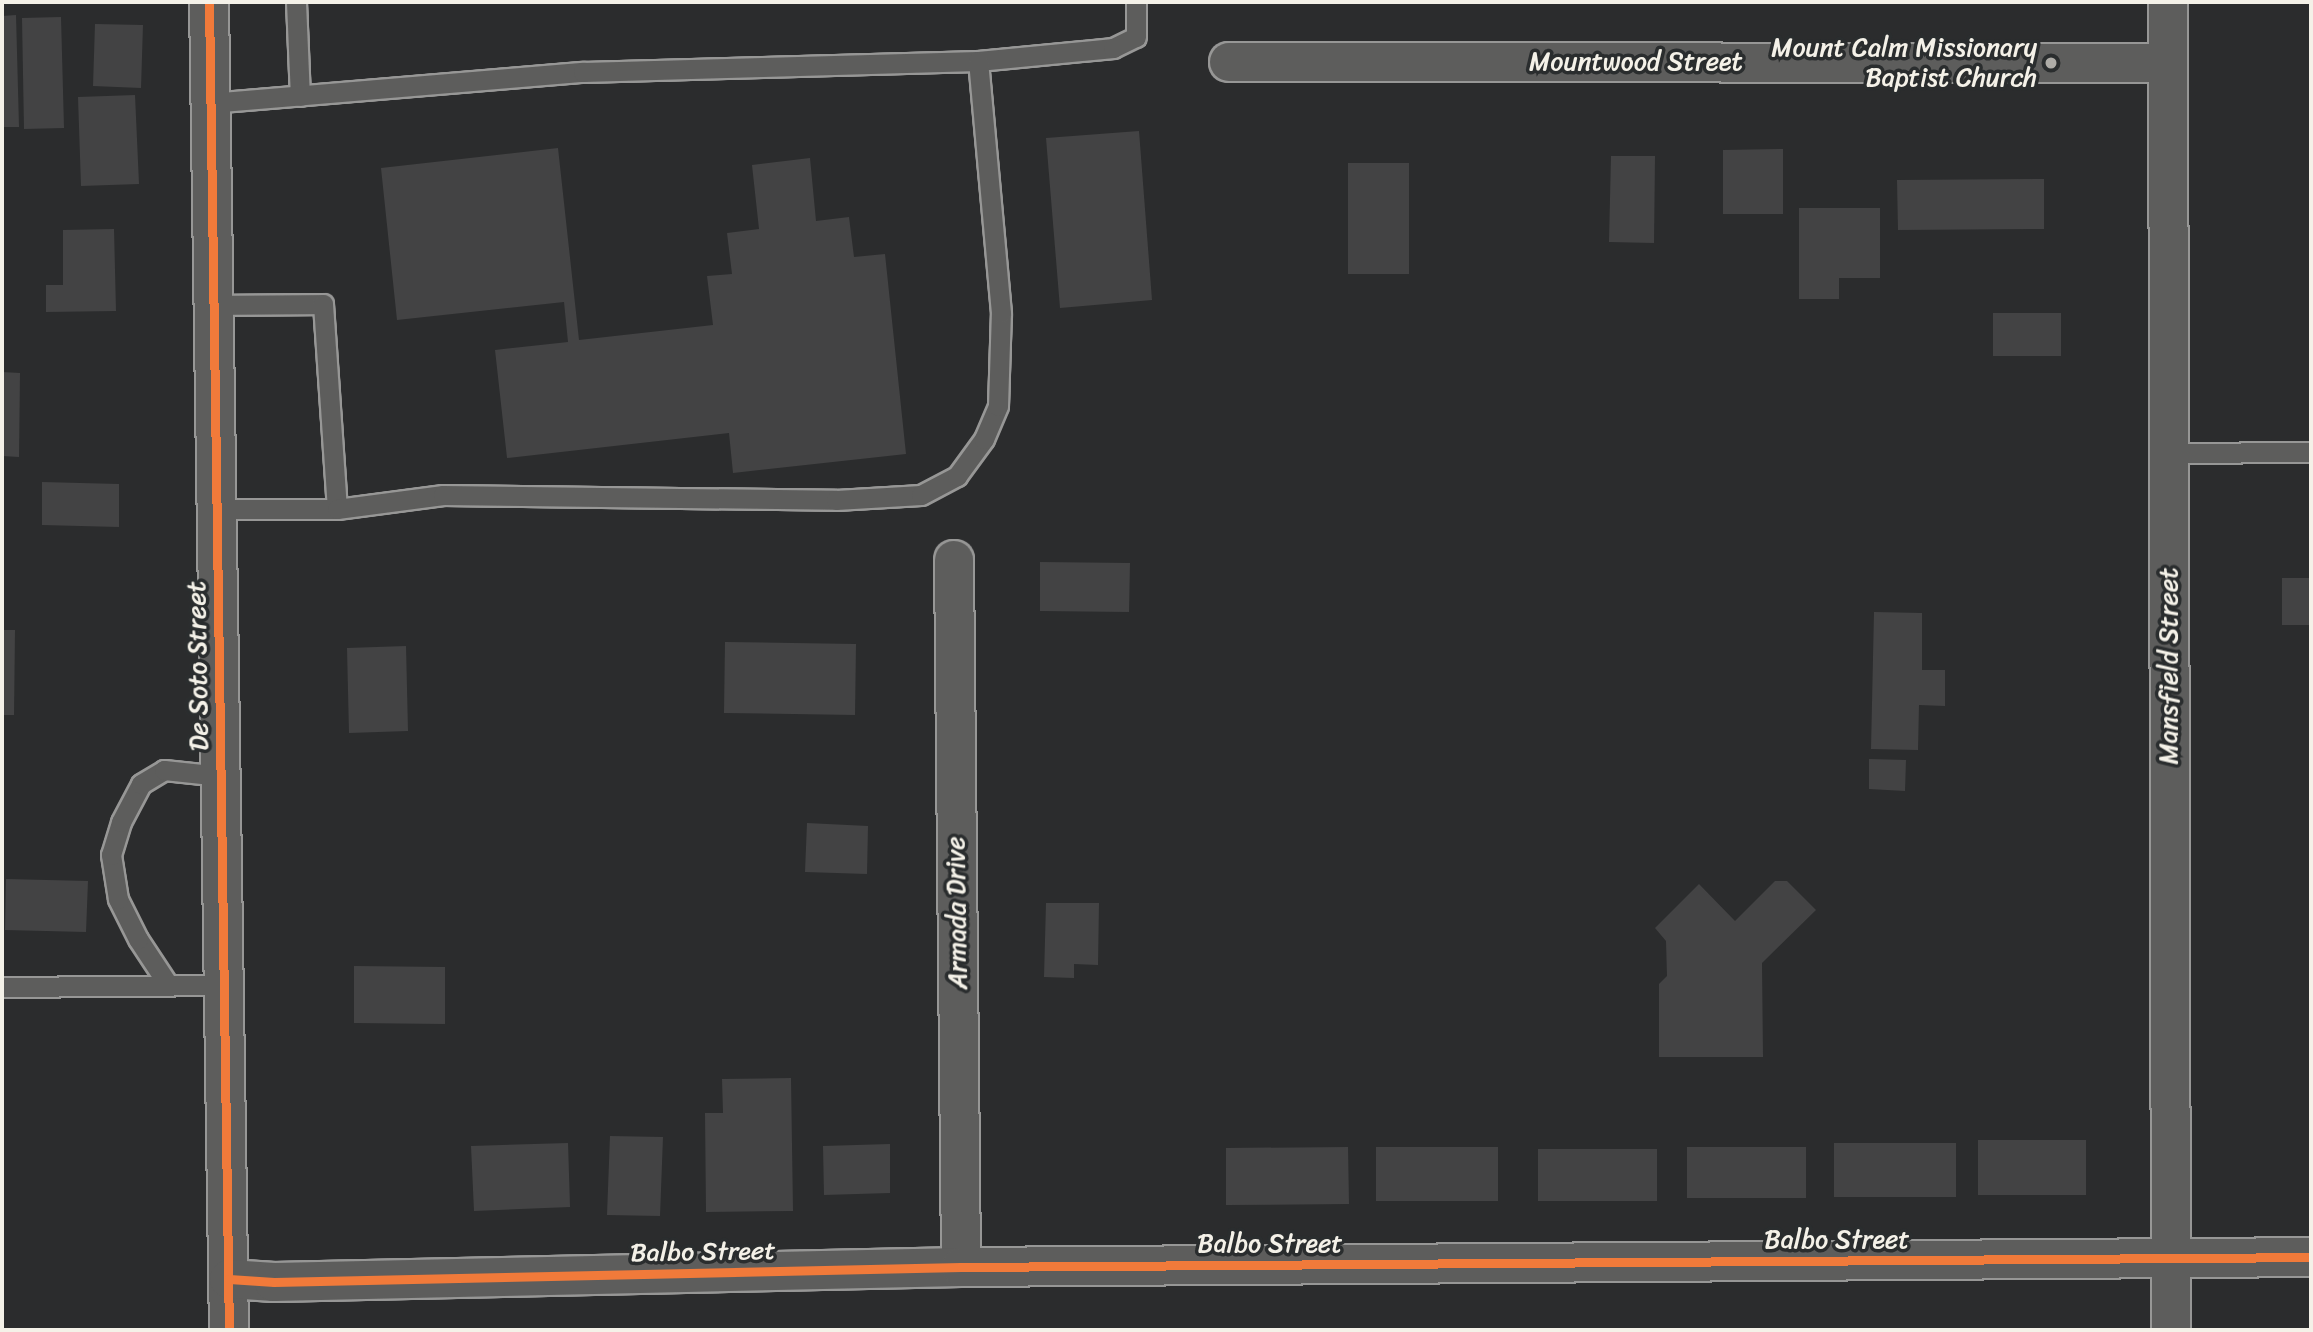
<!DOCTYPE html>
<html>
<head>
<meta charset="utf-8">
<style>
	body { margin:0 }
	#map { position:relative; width:2313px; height:1332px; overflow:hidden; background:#2b2c2d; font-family:Sriracha,sans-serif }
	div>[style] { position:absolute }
	.building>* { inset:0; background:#434344 }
	.roads { filter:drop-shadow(2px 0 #979796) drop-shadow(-2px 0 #979796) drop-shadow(0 2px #979796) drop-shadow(0 -2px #979796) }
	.lane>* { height:19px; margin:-9.5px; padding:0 9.5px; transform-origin:9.5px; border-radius:9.5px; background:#5d5d5c }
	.street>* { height:38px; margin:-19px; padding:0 19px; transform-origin:19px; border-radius:19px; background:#5d5d5c }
	.secondary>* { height:38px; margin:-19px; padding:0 19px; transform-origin:19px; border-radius:19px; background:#5d5d5c }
	.cycleway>* { height:9px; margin:-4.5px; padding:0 4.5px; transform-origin:4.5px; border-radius:4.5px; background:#f17a3a }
	.dots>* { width:19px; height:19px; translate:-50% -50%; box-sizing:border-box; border:4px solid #2a2d2e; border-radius:50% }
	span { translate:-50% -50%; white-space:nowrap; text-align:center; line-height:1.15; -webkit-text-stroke:7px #2a2d2e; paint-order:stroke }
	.poi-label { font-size:26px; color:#f4f1e8 }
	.right { translate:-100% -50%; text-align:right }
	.street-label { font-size:26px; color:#f4f1e8 }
	.frame { position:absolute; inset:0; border:4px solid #f4f1e8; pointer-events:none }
</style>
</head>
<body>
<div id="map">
	<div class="building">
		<i style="clip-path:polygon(16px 15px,19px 127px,2px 127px,2px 16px)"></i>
		<i style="clip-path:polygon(61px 17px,64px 128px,24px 129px,22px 18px)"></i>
		<i style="clip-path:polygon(95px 24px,143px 25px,141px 88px,93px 86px)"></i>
		<i style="clip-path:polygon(135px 95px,139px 184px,81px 186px,78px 97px)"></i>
		<i style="clip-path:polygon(1139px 131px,1152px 300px,1060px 308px,1046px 138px)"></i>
		<i style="clip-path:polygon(558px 148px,579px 340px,713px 325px,707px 276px,732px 274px,727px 233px,759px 229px,752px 165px,810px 158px,816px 221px,849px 217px,854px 257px,885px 254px,906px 454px,733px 473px,729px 433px,507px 458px,495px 350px,568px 342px,564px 302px,397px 320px,381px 168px)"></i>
		<i style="clip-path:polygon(1783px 149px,1783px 214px,1723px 214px,1723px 150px)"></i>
		<i style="clip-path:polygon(1611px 156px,1655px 156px,1654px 243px,1609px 242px)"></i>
		<i style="clip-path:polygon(1348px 163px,1409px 163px,1409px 274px,1348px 274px)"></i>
		<i style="clip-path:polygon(2044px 179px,2044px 229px,1898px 230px,1897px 180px)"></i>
		<i style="clip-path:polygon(1799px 208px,1880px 208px,1880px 278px,1839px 278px,1839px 299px,1799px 299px)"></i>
		<i style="clip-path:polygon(114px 229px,116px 311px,46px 312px,46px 285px,63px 285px,63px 230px)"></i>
		<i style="clip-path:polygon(1993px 313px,2061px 313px,2061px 356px,1993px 356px)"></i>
		<i style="clip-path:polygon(2px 372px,20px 373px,19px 457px,2px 456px)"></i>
		<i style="clip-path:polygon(42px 482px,119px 484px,119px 527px,42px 525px)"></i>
		<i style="clip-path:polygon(1040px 562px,1130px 563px,1129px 612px,1040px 611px)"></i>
		<i style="clip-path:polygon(2282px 578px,2311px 578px,2311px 625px,2282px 625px)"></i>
		<i style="clip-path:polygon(1874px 612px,1922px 613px,1922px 670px,1945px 670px,1945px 706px,1919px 705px,1918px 750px,1871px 749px)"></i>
		<i style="clip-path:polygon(2px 630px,15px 630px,14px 715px,2px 715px)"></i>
		<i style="clip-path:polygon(725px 642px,856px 644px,855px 715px,724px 713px)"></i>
		<i style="clip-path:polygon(406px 646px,408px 731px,349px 733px,347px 648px)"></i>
		<i style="clip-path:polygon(1869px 759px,1906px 760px,1905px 791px,1869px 789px)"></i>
		<i style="clip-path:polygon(807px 823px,868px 826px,867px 874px,805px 872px)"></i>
		<i style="clip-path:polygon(6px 879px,88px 881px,86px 932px,5px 930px)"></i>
		<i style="clip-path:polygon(1775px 881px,1787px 881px,1816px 910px,1762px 963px,1763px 1057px,1659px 1057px,1659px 984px,1667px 976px,1666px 941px,1655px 928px,1699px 884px,1735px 921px)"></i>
		<i style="clip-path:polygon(1046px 903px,1099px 903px,1098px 965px,1074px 964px,1074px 978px,1044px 977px)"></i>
		<i style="clip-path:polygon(354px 966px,445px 967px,445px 1024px,354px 1023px)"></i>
		<i style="clip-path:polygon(791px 1078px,793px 1211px,706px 1212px,705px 1113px,723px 1113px,722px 1079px)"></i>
		<i style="clip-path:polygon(610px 1136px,663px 1137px,660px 1216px,607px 1215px)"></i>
		<i style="clip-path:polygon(1978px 1140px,2086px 1140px,2086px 1195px,1978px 1195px)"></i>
		<i style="clip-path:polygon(568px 1143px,570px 1207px,474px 1211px,471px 1146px)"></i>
		<i style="clip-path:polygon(1834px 1143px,1956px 1143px,1956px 1197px,1834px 1197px)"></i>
		<i style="clip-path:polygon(890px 1144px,890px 1193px,824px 1195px,823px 1146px)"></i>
		<i style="clip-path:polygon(1348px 1147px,1349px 1204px,1226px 1205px,1226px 1148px)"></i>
		<i style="clip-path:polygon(1376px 1147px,1498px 1147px,1498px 1201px,1376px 1201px)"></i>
		<i style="clip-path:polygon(1687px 1147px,1806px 1147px,1806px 1198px,1687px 1198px)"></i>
		<i style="clip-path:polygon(1538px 1149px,1657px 1149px,1657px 1201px,1538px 1201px)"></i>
	</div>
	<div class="roads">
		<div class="lane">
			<i style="left:296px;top:2px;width:94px;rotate:87.6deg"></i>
			<i style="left:210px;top:103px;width:374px;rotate:-4.8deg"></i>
			<i style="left:583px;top:72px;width:395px;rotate:-1.6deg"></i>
			<i style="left:978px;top:61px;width:136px;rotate:-5.5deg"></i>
			<i style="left:1113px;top:48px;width:25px;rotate:-26deg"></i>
			<i style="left:1136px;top:37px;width:35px;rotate:-90deg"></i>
			<i style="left:214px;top:305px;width:109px;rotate:-0.5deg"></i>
			<i style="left:323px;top:304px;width:205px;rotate:86.1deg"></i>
			<i style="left:337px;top:509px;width:120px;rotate:180deg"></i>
			<i style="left:2169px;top:453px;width:142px;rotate:-0.4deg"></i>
			<i style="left:337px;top:509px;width:107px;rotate:-7.5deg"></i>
			<i style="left:443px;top:495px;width:393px;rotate:0.7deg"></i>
			<i style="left:836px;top:500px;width:85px;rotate:-3.4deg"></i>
			<i style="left:921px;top:495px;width:41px;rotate:-27.8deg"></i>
			<i style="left:957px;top:476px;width:46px;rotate:-53.9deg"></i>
			<i style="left:984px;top:439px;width:36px;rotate:-67deg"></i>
			<i style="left:998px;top:406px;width:93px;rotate:-88.2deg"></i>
			<i style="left:1001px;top:313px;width:253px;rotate:-95.2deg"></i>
			<i style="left:169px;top:986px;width:56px;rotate:-123.4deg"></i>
			<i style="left:138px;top:939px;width:45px;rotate:-116.6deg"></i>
			<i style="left:118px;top:899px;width:45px;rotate:-99deg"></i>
			<i style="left:111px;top:855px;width:34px;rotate:-73deg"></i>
			<i style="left:121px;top:822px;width:43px;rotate:-62.2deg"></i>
			<i style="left:141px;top:784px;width:27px;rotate:-31deg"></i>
			<i style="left:164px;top:770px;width:57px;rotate:6deg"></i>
			<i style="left:2px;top:987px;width:223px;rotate:-0.5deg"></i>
		</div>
		<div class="street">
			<i style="left:1229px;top:62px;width:939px;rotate:0.06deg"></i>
			<i style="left:954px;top:560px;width:707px;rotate:89.43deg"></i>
		</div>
		<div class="secondary">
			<i style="left:209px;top:2px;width:1328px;rotate:89.14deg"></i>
			<i style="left:2168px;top:2px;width:1328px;rotate:89.87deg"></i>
			<i style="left:229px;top:1279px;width:45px;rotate:3.8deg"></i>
			<i style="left:274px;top:1282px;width:687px;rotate:-1.25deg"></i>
			<i style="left:961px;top:1267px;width:1350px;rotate:-0.42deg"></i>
		</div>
	</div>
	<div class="cycleway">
		<i style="left:209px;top:2px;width:1328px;rotate:89.14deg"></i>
		<i style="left:229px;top:1279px;width:45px;rotate:3.8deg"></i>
		<i style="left:274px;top:1282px;width:687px;rotate:-1.25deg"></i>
		<i style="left:961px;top:1267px;width:1350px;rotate:-0.42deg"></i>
	</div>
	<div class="dots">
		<i style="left:2051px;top:63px;background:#aeaca7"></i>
	</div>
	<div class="poi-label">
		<span class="right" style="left:2037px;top:63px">Mount Calm Missionary<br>Baptist Church</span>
	</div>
	<div class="street-label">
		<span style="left:1636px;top:62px">Mountwood Street</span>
		<span style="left:198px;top:666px;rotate:-91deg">De Soto Street</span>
		<span style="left:2169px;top:666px;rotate:-90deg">Mansfield Street</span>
		<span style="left:957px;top:913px;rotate:-91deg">Armada Drive</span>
		<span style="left:1837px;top:1240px">Balbo Street</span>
		<span style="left:1270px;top:1244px">Balbo Street</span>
		<span style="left:703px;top:1252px;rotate:-1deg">Balbo Street</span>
	</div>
	<div class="frame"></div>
</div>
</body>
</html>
